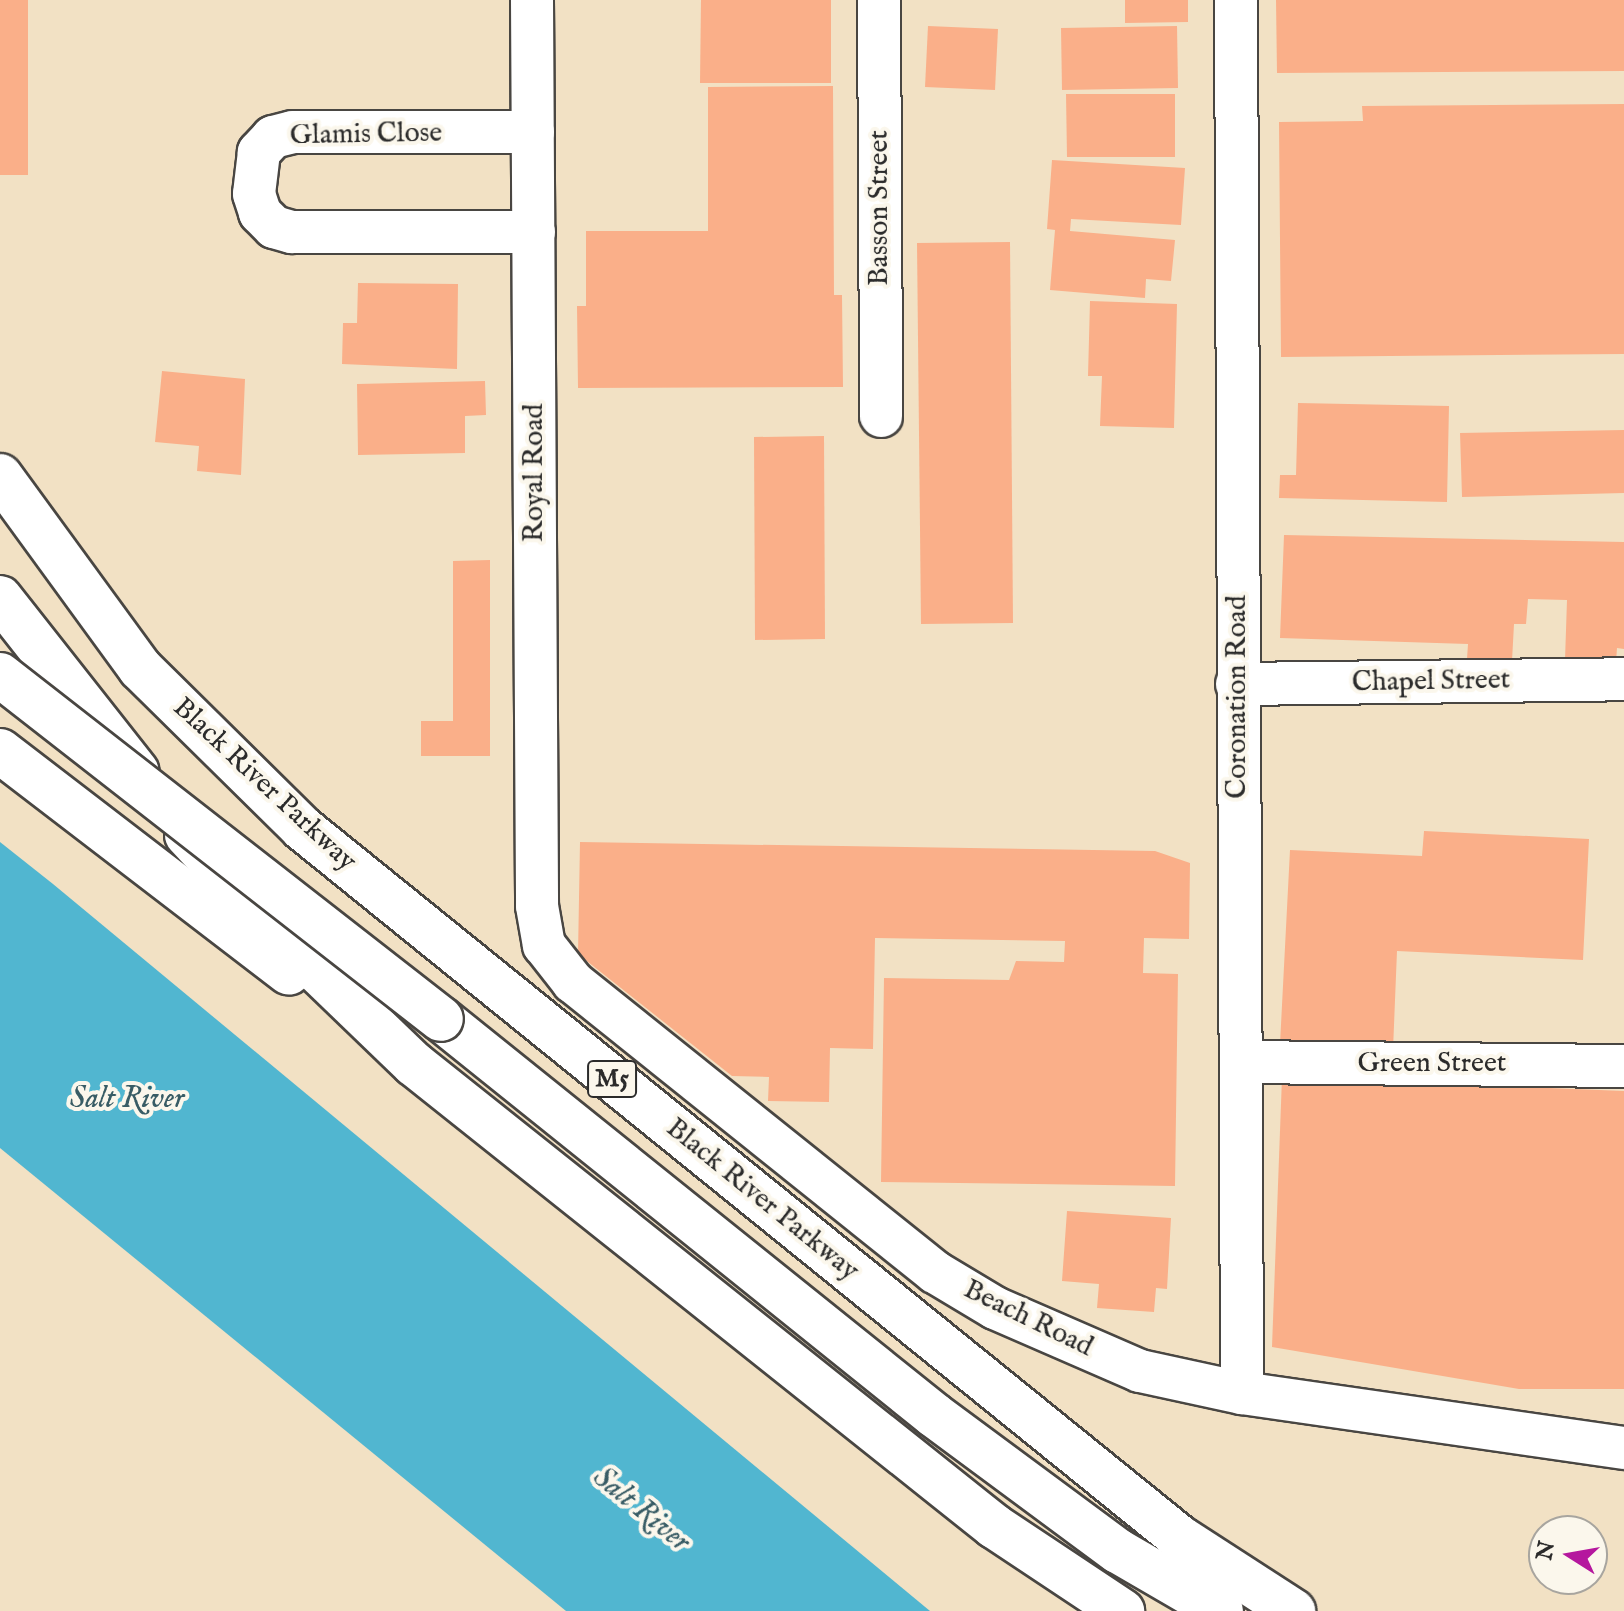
<!DOCTYPE html>
<html>
<head>
<meta charset="utf-8">
<style>
	body { margin:0 }
	#map { position:relative; width:1624px; height:1611px; overflow:hidden; background:#f2e1c4; font-family:"IM FELL English",serif }
	div>[style] { position:absolute }
	.water>* { inset:0; background:#51b6d0 }
	.building>* { inset:0; background:#faaf89 }
	.roads { filter:drop-shadow(2px 0 #494642) drop-shadow(-2px 0 #494642) drop-shadow(0 2px #494642) drop-shadow(0 -2px #494642) }
	.minor>* { height:42px; margin:-21px; padding:0 21px; transform-origin:21px; border-radius:21px; background:#fff }
	.motorway>* { height:44px; margin:-22px; padding:0 22px; transform-origin:22px; border-radius:22px; background:#fff }
	.bridges { filter:drop-shadow(2px 0 #494642) drop-shadow(-2px 0 #494642) drop-shadow(0 2px #494642) drop-shadow(0 -2px #494642) }
	.motorway-bridge>* { height:44px; margin:-22px; padding:0 22px; transform-origin:22px; border-radius:22px; background:#fff }
	span { translate:-50% -50%; white-space:nowrap; text-align:center; line-height:1.15; -webkit-text-stroke:8px #fbf7ec; paint-order:stroke }
	.shield-label span { padding:2px 6px; background:#fbf7ec; border:2px solid; border-radius:6px; -webkit-text-stroke-width:0 }
	.shield-label { font-size:26px; color:#2b2b2b; font-weight:700 }
	.street-label { font-size:28px; color:#2b2b2b }
	.water-label { font-size:30px; color:#385c65; font-style:italic }
	.north { position:absolute; left:1528px; top:1515px; width:80px; height:80px; box-sizing:border-box; background:#fbf7ec; border:2px solid #a8a59f; border-radius:50%; rotate:281deg; font-size:22px; font-weight:700; line-height:32px; text-align:center; color:#2b2b2b }
	.north::after { content:''; display:block; margin:auto; width:28px; height:36px; background:#b5179e; clip-path:polygon(50% 0,100% 100%,50% 72%,0 100%) }
</style>
</head>
<body>
<div id="map">
	<div class="water">
		<i style="clip-path:polygon(0 842px,53px 884px,930px 1611px,566px 1611px,0 1148px)"></i>
	</div>
	<div class="building">
		<i style="clip-path:polygon(0 0,28px 0,28px 175px,0 175px)"></i>
		<i style="clip-path:polygon(701px 0,831px 0,831px 83px,700px 83px)"></i>
		<i style="clip-path:polygon(1125px 0,1188px 0,1188px 22px,1125px 23px)"></i>
		<i style="clip-path:polygon(1276px 0,1624px 0,1624px 71px,1277px 73px)"></i>
		<i style="clip-path:polygon(928px 26px,998px 29px,995px 90px,925px 87px)"></i>
		<i style="clip-path:polygon(1177px 26px,1178px 88px,1062px 90px,1061px 28px)"></i>
		<i style="clip-path:polygon(833px 86px,834px 295px,842px 295px,843px 387px,578px 388px,577px 306px,586px 306px,586px 231px,708px 231px,708px 87px)"></i>
		<i style="clip-path:polygon(1066px 94px,1175px 94px,1175px 157px,1067px 157px)"></i>
		<i style="clip-path:polygon(1624px 104px,1624px 354px,1281px 357px,1279px 122px,1363px 121px,1362px 106px)"></i>
		<i style="clip-path:polygon(1052px 160px,1185px 168px,1181px 225px,1071px 219px,1070px 231px,1175px 240px,1171px 281px,1146px 279px,1145px 298px,1050px 290px,1055px 230px,1047px 229px)"></i>
		<i style="clip-path:polygon(1010px 242px,1013px 623px,921px 624px,917px 243px)"></i>
		<i style="clip-path:polygon(358px 283px,458px 284px,457px 369px,342px 364px,343px 323px,357px 323px)"></i>
		<i style="clip-path:polygon(1090px 301px,1177px 304px,1174px 428px,1100px 426px,1102px 376px,1088px 376px)"></i>
		<i style="clip-path:polygon(162px 371px,245px 379px,241px 475px,197px 471px,199px 446px,155px 442px)"></i>
		<i style="clip-path:polygon(485px 381px,486px 415px,465px 416px,465px 453px,358px 455px,357px 384px)"></i>
		<i style="clip-path:polygon(1298px 403px,1449px 406px,1447px 502px,1279px 498px,1280px 475px,1296px 475px)"></i>
		<i style="clip-path:polygon(1624px 430px,1624px 493px,1462px 497px,1460px 433px)"></i>
		<i style="clip-path:polygon(824px 436px,825px 639px,755px 640px,754px 437px)"></i>
		<i style="clip-path:polygon(1284px 535px,1624px 542px,1624px 649px,1617px 648px,1616px 662px,1565px 660px,1567px 600px,1528px 599px,1526px 624px,1514px 624px,1512px 661px,1467px 659px,1468px 644px,1280px 638px)"></i>
		<i style="clip-path:polygon(490px 560px,490px 756px,421px 756px,421px 721px,453px 721px,453px 561px)"></i>
		<i style="clip-path:polygon(1424px 831px,1589px 839px,1583px 960px,1397px 951px,1393px 1050px,1280px 1044px,1290px 850px,1422px 856px)"></i>
		<i style="clip-path:polygon(580px 842px,1155px 851px,1190px 863px,1189px 939px,1144px 938px,1143px 973px,1178px 974px,1175px 1186px,881px 1182px,884px 978px,1009px 980px,1016px 961px,1064px 962px,1065px 941px,875px 938px,873px 1049px,830px 1048px,829px 1102px,768px 1101px,769px 1077px,732px 1076px,578px 954px)"></i>
		<i style="clip-path:polygon(1282px 1077px,1624px 1091px,1624px 1389px,1519px 1389px,1272px 1347px)"></i>
		<i style="clip-path:polygon(1067px 1211px,1171px 1218px,1167px 1289px,1156px 1288px,1154px 1312px,1097px 1308px,1099px 1284px,1062px 1281px)"></i>
	</div>
	<div class="roads">
		<div class="minor">
			<i style="left:532px;top:0;width:906px;rotate:89.68deg"></i>
			<i style="left:537px;top:906px;width:40px;rotate:80deg"></i>
			<i style="left:544px;top:945px;width:47px;rotate:51.9deg"></i>
			<i style="left:573px;top:982px;width:464px;rotate:38.7deg"></i>
			<i style="left:935px;top:1272px;width:70px;rotate:31deg"></i>
			<i style="left:995px;top:1308px;width:158px;rotate:23.5deg"></i>
			<i style="left:1140px;top:1371px;width:104px;rotate:12.2deg"></i>
			<i style="left:1242px;top:1393px;width:386px;rotate:8.2deg"></i>
			<i style="left:879px;top:0;width:416px;rotate:89.7deg"></i>
			<i style="left:1236px;top:0;width:1393px;rotate:89.75deg"></i>
			<i style="left:533px;top:132px;width:240px;rotate:180deg"></i>
			<i style="left:293px;top:132px;width:21px;rotate:166deg"></i>
			<i style="left:273px;top:137px;width:21px;rotate:133deg"></i>
			<i style="left:259px;top:152px;width:42px;rotate:96.8deg"></i>
			<i style="left:254px;top:194px;width:20px;rotate:72deg"></i>
			<i style="left:260px;top:213px;width:20px;rotate:45deg"></i>
			<i style="left:274px;top:227px;width:19px;rotate:16deg"></i>
			<i style="left:292px;top:232px;width:242px"></i>
			<i style="left:1237px;top:684px;width:387px;rotate:-0.7deg"></i>
			<i style="left:1241px;top:1062px;width:383px;rotate:0.6deg"></i>
		</div>
		<div class="motorway">
			<i style="left:0;top:476px;width:238px;rotate:53.9deg"></i>
			<i style="left:140px;top:668px;width:228px;rotate:44.6deg"></i>
			<i style="left:302px;top:828px;width:1129px;rotate:38.96deg"></i>
			<i style="left:1180px;top:1538px;width:135px;rotate:32.9deg"></i>
			<i style="left:0;top:598px;width:221px;rotate:51.8deg"></i>
			<i style="left:0;top:751px;width:364px;rotate:37.5deg"></i>
			<i style="left:187px;top:835px;width:142px;rotate:47deg"></i>
			<i style="left:284px;top:939px;width:180px;rotate:43.9deg"></i>
			<i style="left:414px;top:1064px;width:742px;rotate:38.54deg"></i>
			<i style="left:994px;top:1526px;width:154px;rotate:33.6deg"></i>
			<i style="left:441px;top:1019px;width:632px;rotate:38.77deg"></i>
			<i style="left:934px;top:1415px;width:229px;rotate:36.5deg"></i>
			<i style="left:1118px;top:1551px;width:119px;rotate:30.2deg"></i>
		</div>
	</div>
	<div class="bridges">
		<div class="motorway-bridge">
			<i style="left:0;top:675px;width:559px;rotate:37.96deg"></i>
		</div>
	</div>
	<div class="shield-label">
		<span style="left:612px;top:1079px">M5</span>
	</div>
	<div class="street-label">
		<span style="left:366px;top:135px;rotate:-1deg">Glamis Close</span>
		<span style="left:880px;top:208px;rotate:-90deg">Basson Street</span>
		<span style="left:535px;top:473px;rotate:-90deg">Royal Road</span>
		<span style="left:1431px;top:682px;rotate:-1deg">Chapel Street</span>
		<span style="left:1238px;top:697px;rotate:-90deg">Coronation Road</span>
		<span style="left:264px;top:785px;rotate:43deg">Black River Parkway</span>
		<span style="left:1432px;top:1064px">Green Street</span>
		<span style="left:762px;top:1200px;rotate:39deg">Black River Parkway</span>
		<span style="left:1028px;top:1319px;rotate:26deg">Beach Road</span>
	</div>
	<div class="water-label">
		<span style="left:127px;top:1099px">Salt River</span>
		<span style="left:641px;top:1510px;rotate:39deg">Salt River</span>
	</div>
	<div class="north">N</div>
</div>
</body>
</html>
